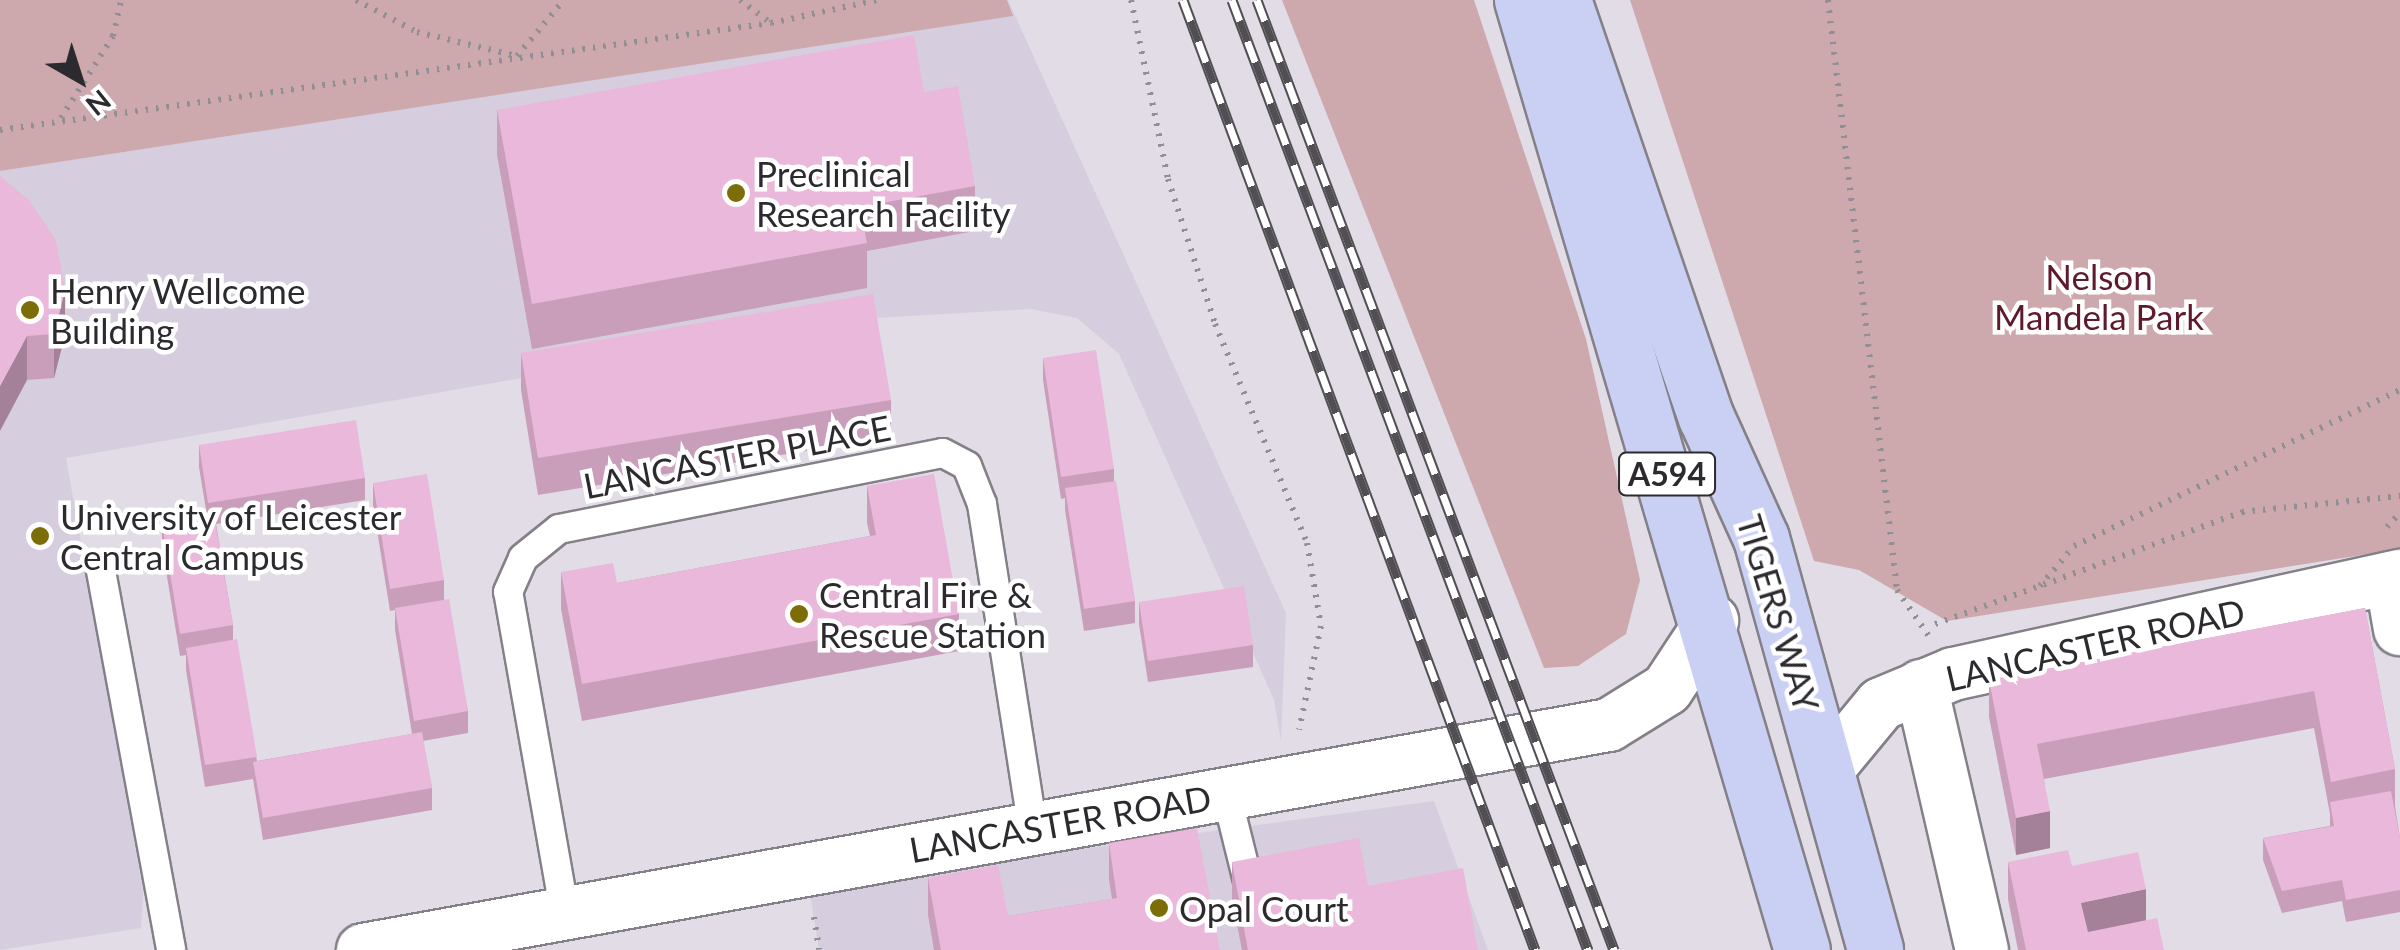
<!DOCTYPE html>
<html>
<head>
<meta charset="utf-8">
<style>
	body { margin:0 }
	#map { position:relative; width:2400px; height:950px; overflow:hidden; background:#e1dce5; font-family:Lato,sans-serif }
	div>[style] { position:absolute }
	.built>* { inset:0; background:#d6cede }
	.green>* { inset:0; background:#cda9ae }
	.path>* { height:6px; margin-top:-3px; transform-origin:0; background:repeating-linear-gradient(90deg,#918e94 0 2.5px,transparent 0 10.5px) }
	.roads { filter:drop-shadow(2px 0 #848088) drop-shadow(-2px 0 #848088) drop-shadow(0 2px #848088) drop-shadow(0 -2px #848088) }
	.lane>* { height:28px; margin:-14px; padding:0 14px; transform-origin:14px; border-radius:14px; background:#fff }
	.street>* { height:52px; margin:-26px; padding:0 26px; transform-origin:26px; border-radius:26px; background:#fff }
	.primary>* { height:55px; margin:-27.5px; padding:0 27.5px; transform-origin:27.5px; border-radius:27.5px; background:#cacff4 }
	.rail>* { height:11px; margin-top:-5.5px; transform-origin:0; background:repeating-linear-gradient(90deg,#fff 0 22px,#524f54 0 44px); box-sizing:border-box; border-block:2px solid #524f54 }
	.wall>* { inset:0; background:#c99ebb }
	.shaded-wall>* { inset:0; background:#a48199 }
	.building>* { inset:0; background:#eab8da }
	.dots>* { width:28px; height:28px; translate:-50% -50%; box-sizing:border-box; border:5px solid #fff; border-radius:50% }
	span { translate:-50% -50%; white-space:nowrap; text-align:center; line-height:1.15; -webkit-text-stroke:9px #fff; paint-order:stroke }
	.shield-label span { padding:2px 8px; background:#fff; border:2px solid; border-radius:8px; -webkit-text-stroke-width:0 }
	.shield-label { font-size:32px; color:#2c2a2e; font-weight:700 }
	.poi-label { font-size:35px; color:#2c2a2e }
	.left { translate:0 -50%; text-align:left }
	.park-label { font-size:35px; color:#5f192c }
	.street-label { font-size:35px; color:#2c2a2e }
	.north { position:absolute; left:30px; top:30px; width:100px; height:100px; -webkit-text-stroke:8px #fff; paint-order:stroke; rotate:141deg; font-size:28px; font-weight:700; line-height:40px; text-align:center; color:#2c2a2e }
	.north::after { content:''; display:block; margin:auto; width:35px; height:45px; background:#2c2a2e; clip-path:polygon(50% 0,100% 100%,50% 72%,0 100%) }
</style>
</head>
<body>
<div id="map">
	<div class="built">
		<i style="clip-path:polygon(1008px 0,1286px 613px,1281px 741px,1274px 700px,1119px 354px,1077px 318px,1031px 309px,858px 319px,66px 458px,143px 891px,141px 928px,0 950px,0 171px,964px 23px)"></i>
		<i style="clip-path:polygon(1434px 801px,1488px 950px,819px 950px,809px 886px)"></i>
	</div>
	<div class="green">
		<i style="clip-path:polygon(0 0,1007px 0,1013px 16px,0 171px)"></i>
		<i style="clip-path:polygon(1282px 0,1474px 0,1586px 339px,1640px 580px,1626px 634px,1578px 666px,1544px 668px)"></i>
		<i style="clip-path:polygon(1630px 0,2400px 0,2400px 549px,1947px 621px,1859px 570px,1814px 561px)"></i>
	</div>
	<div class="path">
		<i style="left:356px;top:0;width:69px;rotate:27.7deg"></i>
		<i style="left:417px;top:32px;width:103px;rotate:13.5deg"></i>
		<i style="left:517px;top:56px;width:73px;rotate:-50deg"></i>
		<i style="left:740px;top:0;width:39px;rotate:37deg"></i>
		<i style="left:1131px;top:0;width:183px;rotate:78.3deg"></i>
		<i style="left:1168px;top:179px;width:152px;rotate:72deg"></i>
		<i style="left:1215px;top:324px;width:238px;rotate:67.2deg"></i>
		<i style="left:1307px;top:543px;width:84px;rotate:80.4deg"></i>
		<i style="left:1321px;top:626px;width:106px;rotate:101.9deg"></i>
		<i style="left:1828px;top:0;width:594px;rotate:83.33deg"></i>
		<i style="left:1897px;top:590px;width:55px;rotate:55.4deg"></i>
		<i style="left:61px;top:118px;width:97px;rotate:-57.6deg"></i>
		<i style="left:113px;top:36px;width:37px;rotate:-77deg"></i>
		<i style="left:0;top:130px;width:778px;rotate:-7.9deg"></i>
		<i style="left:771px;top:23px;width:108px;rotate:-12.2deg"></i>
		<i style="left:2387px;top:527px;width:19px;rotate:-47deg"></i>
		<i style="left:2040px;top:586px;width:52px;rotate:-49.6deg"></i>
		<i style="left:2074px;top:546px;width:361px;rotate:-25.6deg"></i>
		<i style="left:1935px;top:624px;width:327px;rotate:-20deg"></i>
		<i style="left:2242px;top:512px;width:159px;rotate:-5.8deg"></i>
		<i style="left:814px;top:917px;width:33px;rotate:81deg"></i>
	</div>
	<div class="roads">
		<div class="lane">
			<i style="left:101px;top:571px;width:385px;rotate:79.5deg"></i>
			<i style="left:1226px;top:793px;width:103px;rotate:76deg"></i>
			<i style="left:565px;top:914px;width:327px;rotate:-100deg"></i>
			<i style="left:508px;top:592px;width:37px;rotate:-66deg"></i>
			<i style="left:523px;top:558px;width:46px;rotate:-38.9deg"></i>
			<i style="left:559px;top:529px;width:391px;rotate:-11.2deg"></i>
			<i style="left:943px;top:453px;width:27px;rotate:28deg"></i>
			<i style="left:967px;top:466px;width:41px;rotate:68.5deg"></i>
			<i style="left:982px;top:504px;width:328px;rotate:81.1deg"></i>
		</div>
		<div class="street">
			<i style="left:2391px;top:578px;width:52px;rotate:80deg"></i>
			<i style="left:1921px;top:686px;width:271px;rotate:77deg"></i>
			<i style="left:1825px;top:772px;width:88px;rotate:-50.5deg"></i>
			<i style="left:1881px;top:704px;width:78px;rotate:-22.6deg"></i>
			<i style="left:1953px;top:674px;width:458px;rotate:-12.4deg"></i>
			<i style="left:363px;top:950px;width:1266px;rotate:-10.24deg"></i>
			<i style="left:1609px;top:725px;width:68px;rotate:-31.8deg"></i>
			<i style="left:1667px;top:689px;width:82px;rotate:-56.5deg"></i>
		</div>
		<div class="primary">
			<i style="left:1522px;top:0;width:990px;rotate:73.58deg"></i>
			<i style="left:1563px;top:0;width:441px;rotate:71.1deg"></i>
			<i style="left:1706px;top:417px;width:133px;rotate:65.6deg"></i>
			<i style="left:1761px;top:538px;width:427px;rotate:74.5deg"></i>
		</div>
	</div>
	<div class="rail">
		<i style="left:1183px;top:0;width:1013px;rotate:69.67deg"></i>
		<i style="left:1232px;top:0;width:1015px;rotate:69.46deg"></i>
		<i style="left:1257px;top:0;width:1015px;rotate:69.4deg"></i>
	</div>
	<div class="wall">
		<i style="clip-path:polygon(924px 92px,975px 186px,975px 231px,867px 251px,867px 288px,532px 349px,497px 155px,497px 110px)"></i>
		<i style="clip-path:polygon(0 176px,65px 335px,54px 378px,27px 380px)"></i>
		<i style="clip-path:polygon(521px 353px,891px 400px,891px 437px,538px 495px,521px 390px)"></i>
		<i style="clip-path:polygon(1043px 358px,1114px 469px,1114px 481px,1135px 601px,1135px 623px,1084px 631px,1065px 510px,1065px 498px,1061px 499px,1043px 380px)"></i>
		<i style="clip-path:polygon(199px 445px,365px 478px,365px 500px,216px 524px,233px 625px,233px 640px,257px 761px,412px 734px,395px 630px,395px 610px,390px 611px,373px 505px,373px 483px,444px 580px,444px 600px,468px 711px,468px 733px,423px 741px,432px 788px,432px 810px,263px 840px,253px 779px,205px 787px,186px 670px,186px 655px,180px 656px,162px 546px,162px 524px,207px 516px,199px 467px)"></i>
		<i style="clip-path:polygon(867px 486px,959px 614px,959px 651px,582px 721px,561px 609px,561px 572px,617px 583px,870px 536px,867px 523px)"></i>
		<i style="clip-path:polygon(1139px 602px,1253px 645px,1253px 667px,1148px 682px,1139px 624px)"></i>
		<i style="clip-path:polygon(2365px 608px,2395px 769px,2395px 806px,2400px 838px,2400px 912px,2346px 922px,2342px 901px,2282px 913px,2263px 860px,2263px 838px,2330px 826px,2330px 814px,2314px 728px,2044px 779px,2050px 848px,2016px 855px,1989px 717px,1989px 680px)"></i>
		<i style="clip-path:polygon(1109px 843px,1220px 950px,934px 950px,928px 915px,928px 878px,1008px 916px,1112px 899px,1109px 880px)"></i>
		<i style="clip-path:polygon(1232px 862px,1368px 886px,1478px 950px,1242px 950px,1232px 899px)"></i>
		<i style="clip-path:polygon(2008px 862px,2146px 920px,2164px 950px,2018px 950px,2008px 899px)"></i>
	</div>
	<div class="shaded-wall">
		<i style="clip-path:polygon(65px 290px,65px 335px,54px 378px,54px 334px)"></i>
		<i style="clip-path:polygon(27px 336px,27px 380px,0 431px,0 386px)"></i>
		<i style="clip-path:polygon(2050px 811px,2050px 848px,2016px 855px,2016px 818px)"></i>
		<i style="clip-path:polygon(2146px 889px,2146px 926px,2081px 940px,2081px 903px)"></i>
	</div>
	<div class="building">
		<i style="clip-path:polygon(914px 35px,924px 92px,958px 86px,975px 186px,860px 207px,867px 243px,532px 304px,497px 110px)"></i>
		<i style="clip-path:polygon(0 176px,29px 200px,56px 240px,65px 290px,54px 334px,27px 336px,0 386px)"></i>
		<i style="clip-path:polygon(873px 294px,891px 400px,538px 458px,521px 353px)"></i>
		<i style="clip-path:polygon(1096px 350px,1114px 469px,1061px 477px,1043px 358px)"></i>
		<i style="clip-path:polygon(356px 420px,365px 478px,208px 503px,199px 445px)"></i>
		<i style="clip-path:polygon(427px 474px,444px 580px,390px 589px,373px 483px)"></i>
		<i style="clip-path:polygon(934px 474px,959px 614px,582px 684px,561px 572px,613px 563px,617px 583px,876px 535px,867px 486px)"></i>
		<i style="clip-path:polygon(1116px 481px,1135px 601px,1084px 609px,1065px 488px)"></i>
		<i style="clip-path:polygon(214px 515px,233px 625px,180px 634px,162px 524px)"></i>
		<i style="clip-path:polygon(1244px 586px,1253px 645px,1148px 661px,1139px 602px)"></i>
		<i style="clip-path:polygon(449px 599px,468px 711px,414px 721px,395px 608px)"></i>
		<i style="clip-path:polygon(2365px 608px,2395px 769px,2331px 782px,2314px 691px,2037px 744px,2050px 811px,2016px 818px,1989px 680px)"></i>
		<i style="clip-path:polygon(237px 639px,257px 757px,205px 765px,186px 648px)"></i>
		<i style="clip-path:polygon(422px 732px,432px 788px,263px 818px,253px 762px)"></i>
		<i style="clip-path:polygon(2391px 791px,2400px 838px,2400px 890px,2346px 900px,2342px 880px,2282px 891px,2263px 838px,2334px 826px,2330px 802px)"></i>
		<i style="clip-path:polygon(1197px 828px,1220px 950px,941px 950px,928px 878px,998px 865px,1008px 916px,1117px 898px,1109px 843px)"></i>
		<i style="clip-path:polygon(1359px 838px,1368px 886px,1463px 868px,1478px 950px,1248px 950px,1232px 862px)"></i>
		<i style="clip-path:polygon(2068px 850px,2072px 866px,2138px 852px,2146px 889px,2081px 903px,2088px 932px,2157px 918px,2164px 950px,2026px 950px,2008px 862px)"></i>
	</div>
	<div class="dots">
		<i style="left:736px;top:193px;background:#7d6d08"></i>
		<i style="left:30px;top:310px;background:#7d6d08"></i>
		<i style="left:40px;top:536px;background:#7d6d08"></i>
		<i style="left:799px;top:614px;background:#7d6d08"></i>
		<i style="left:1159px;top:908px;background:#7d6d08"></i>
	</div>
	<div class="shield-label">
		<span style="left:1667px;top:474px">A594</span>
	</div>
	<div class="poi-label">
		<span class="left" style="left:756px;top:193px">Preclinical<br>Research Facility</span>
		<span class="left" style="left:50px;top:310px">Henry Wellcome<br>Building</span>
		<span class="left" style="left:60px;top:536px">University of Leicester<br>Central Campus</span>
		<span class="left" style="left:819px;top:614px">Central Fire &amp;<br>Rescue Station</span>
		<span class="left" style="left:1179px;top:908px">Opal Court</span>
	</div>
	<div class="park-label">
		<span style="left:2099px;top:296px">Nelson<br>Mandela Park</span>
	</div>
	<div class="street-label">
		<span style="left:737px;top:456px;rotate:-11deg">LANCASTER PLACE</span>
		<span style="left:1779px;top:613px;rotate:73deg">TIGERS WAY</span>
		<span style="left:2095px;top:644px;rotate:-13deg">LANCASTER ROAD</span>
		<span style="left:1060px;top:823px;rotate:-10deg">LANCASTER ROAD</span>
	</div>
	<div class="north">N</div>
</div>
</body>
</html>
